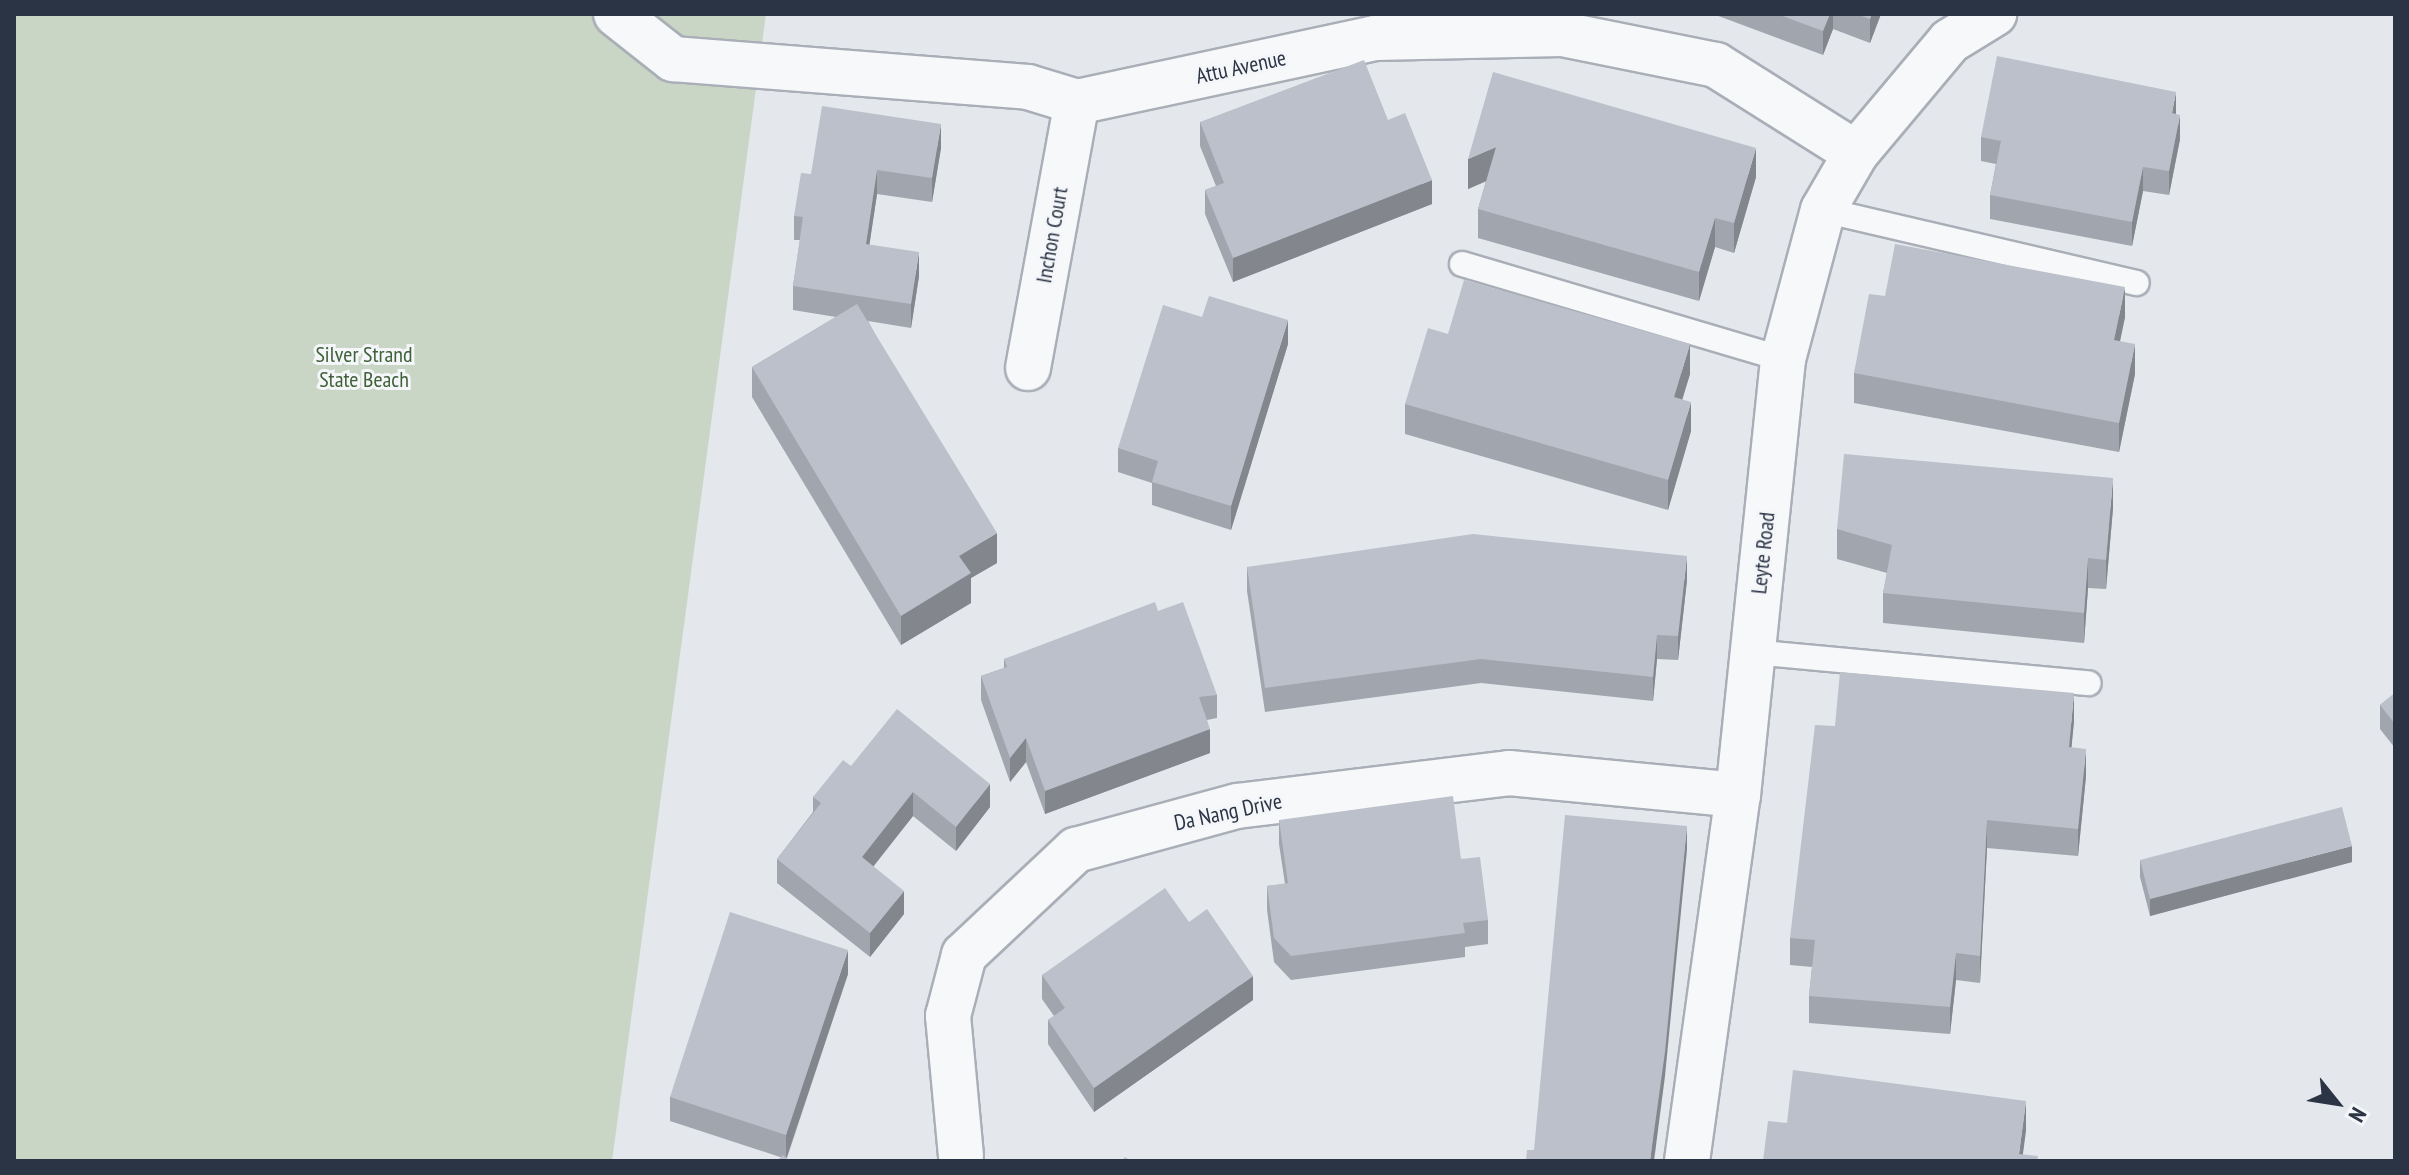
<!DOCTYPE html>
<html>
<head>
<meta charset="utf-8">
<style>
	body { margin:0 }
	#map { position:relative; width:2409px; height:1175px; overflow:hidden; background:#e4e7ec; font-family:"PT Sans Narrow",sans-serif }
	div>[style] { position:absolute }
	.green>* { inset:0; background:#c9d6c5 }
	.roads { filter:drop-shadow(2px 0 #a9aeb7) drop-shadow(-2px 0 #a9aeb7) drop-shadow(0 2px #a9aeb7) drop-shadow(0 -2px #a9aeb7) }
	.service>* { height:24px; margin:-12px; padding:0 12px; transform-origin:12px; border-radius:12px; background:#f7f8fa }
	.minor>* { height:44px; margin:-22px; padding:0 22px; transform-origin:22px; border-radius:22px; background:#f7f8fa }
	.wall>* { inset:0; background:#a1a5ae }
	.shaded-wall>* { inset:0; background:#83868d }
	.building>* { inset:0; background:#bbc0ca }
	span { translate:-50% -50%; white-space:nowrap; text-align:center; line-height:1.15; -webkit-text-stroke:6px #f4f6f9; paint-order:stroke }
	.street-label { font-size:22px; color:#2b3445 }
	.park-label { font-size:22px; color:#3f6138 }
	.frame { position:absolute; inset:0; border:16px solid #2b3445; pointer-events:none }
	.north { position:absolute; left:2297px; top:1063px; width:80px; height:80px; -webkit-text-stroke:6px #f4f6f9; paint-order:stroke; rotate:120deg; font-size:22px; font-weight:700; line-height:32px; text-align:center; color:#2b3445 }
	.north::after { content:''; display:block; margin:auto; width:28px; height:36px; background:#2b3445; clip-path:polygon(50% 0,100% 100%,50% 72%,0 100%) }
</style>
</head>
<body>
<div id="map">
	<div class="green">
		<i style="clip-path:polygon(14px 14px,766px 14px,612px 1161px,14px 1161px)"></i>
	</div>
	<div class="roads">
		<div class="service">
			<i style="left:1823px;top:210px;width:322px;rotate:13.1deg"></i>
			<i style="left:1462px;top:264px;width:335px;rotate:16.5deg"></i>
			<i style="left:1752px;top:652px;width:338px;rotate:5.3deg"></i>
		</div>
		<div class="minor">
			<i style="left:616px;top:14px;width:73px;rotate:38.3deg"></i>
			<i style="left:673px;top:59px;width:356px;rotate:4.5deg"></i>
			<i style="left:1028px;top:87px;width:51px;rotate:17deg"></i>
			<i style="left:1077px;top:102px;width:305px;rotate:-12.1deg"></i>
			<i style="left:1375px;top:38px;width:187px;rotate:-1.2deg"></i>
			<i style="left:1562px;top:34px;width:157px;rotate:11.4deg"></i>
			<i style="left:1716px;top:65px;width:165px;rotate:32.2deg"></i>
			<i style="left:1028px;top:368px;width:270px;rotate:-79.6deg"></i>
			<i style="left:961px;top:1156px;width:141px;rotate:-95.3deg"></i>
			<i style="left:948px;top:1016px;width:63px;rotate:-75.3deg"></i>
			<i style="left:964px;top:955px;width:154px;rotate:-43.2deg"></i>
			<i style="left:1076px;top:850px;width:167px;rotate:-15.3deg"></i>
			<i style="left:1237px;top:806px;width:274px;rotate:-6.9deg"></i>
			<i style="left:1509px;top:773px;width:230px;rotate:5.5deg"></i>
			<i style="left:1687px;top:1161px;width:370px;rotate:-82.1deg"></i>
			<i style="left:1738px;top:795px;width:438px;rotate:-84.1deg"></i>
			<i style="left:1783px;top:359px;width:154px;rotate:-75deg"></i>
			<i style="left:1823px;top:210px;width:66px;rotate:-59.9deg"></i>
			<i style="left:1856px;top:153px;width:146px;rotate:-50deg"></i>
			<i style="left:1950px;top:41px;width:52px;rotate:-31.5deg"></i>
		</div>
	</div>
	<div class="wall">
		<i style="clip-path:polygon(1713px 14px,1881px 14px,1870px 43px,1833px 29px,1823px 55px)"></i>
		<i style="clip-path:polygon(2176px 114px,2180px 139px,2169px 195px,2143px 191px,2132px 246px,1990px 219px,1990px 195px,1996px 164px,1981px 161px,1981px 137px)"></i>
		<i style="clip-path:polygon(1388px 120px,1432px 204px,1233px 282px,1205px 214px,1205px 190px,1216px 186px,1200px 146px,1200px 122px)"></i>
		<i style="clip-path:polygon(941px 148px,932px 202px,877px 194px,869px 245px,919px 276px,911px 328px,868px 321px,997px 563px,971px 578px,971px 603px,901px 645px,752px 397px,752px 367px,836px 317px,793px 310px,793px 286px,800px 240px,794px 240px,794px 216px,811px 174px)"></i>
		<i style="clip-path:polygon(1468px 159px,1756px 177px,1734px 253px,1715px 247px,1699px 301px,1478px 238px,1478px 209px,1486px 181px,1468px 189px)"></i>
		<i style="clip-path:polygon(1885px 296px,2125px 317px,2120px 341px,2135px 374px,2119px 452px,1854px 403px,1854px 373px)"></i>
		<i style="clip-path:polygon(1448px 334px,1690px 374px,1682px 399px,1691px 431px,1668px 510px,1405px 434px,1405px 404px)"></i>
		<i style="clip-path:polygon(1288px 344px,1231px 530px,1152px 505px,1152px 483px,1118px 472px,1118px 448px)"></i>
		<i style="clip-path:polygon(2113px 508px,2106px 589px,2088px 588px,2084px 643px,1883px 623px,1883px 593px,1887px 573px,1837px 559px,1837px 529px)"></i>
		<i style="clip-path:polygon(1247px 567px,1687px 580px,1678px 660px,1657px 659px,1653px 701px,1481px 683px,1265px 712px,1247px 591px)"></i>
		<i style="clip-path:polygon(1158px 611px,1217px 695px,1217px 718px,1207px 720px,1210px 753px,1045px 814px,1026px 762px,1010px 782px,981px 700px,981px 676px,1004px 668px,1004px 659px)"></i>
		<i style="clip-path:polygon(2395px 693px,2395px 748px,2380px 729px,2380px 705px)"></i>
		<i style="clip-path:polygon(2074px 721px,2071px 748px,2086px 776px,2078px 856px,1987px 848px,1980px 983px,1956px 980px,1950px 1034px,1809px 1023px,1809px 996px,1812px 967px,1790px 965px,1790px 938px)"></i>
		<i style="clip-path:polygon(851px 766px,990px 807px,956px 851px,913px 816px,873px 866px,904px 914px,870px 957px,777px 883px,777px 859px,813px 812px,813px 797px)"></i>
		<i style="clip-path:polygon(1279px 820px,1461px 859px,1488px 920px,1488px 944px,1465px 947px,1465px 957px,1291px 980px,1274px 962px,1267px 910px,1267px 886px,1285px 884px,1279px 844px)"></i>
		<i style="clip-path:polygon(2140px 860px,2352px 862px,2150px 916px,2140px 877px)"></i>
		<i style="clip-path:polygon(1189px 922px,1253px 1000px,1094px 1112px,1048px 1044px,1048px 1020px,1054px 1016px,1042px 999px,1042px 975px)"></i>
		<i style="clip-path:polygon(848px 974px,787px 1158px,780px 1157px,670px 1121px,670px 1097px)"></i>
	</div>
	<div class="shaded-wall">
		<i style="clip-path:polygon(1830px 14px,1833px 14px,1833px 29px,1823px 55px,1823px 31px)"></i>
		<i style="clip-path:polygon(1872px 14px,1881px 14px,1870px 43px,1870px 19px)"></i>
		<i style="clip-path:polygon(2176px 92px,2176px 116px,2172px 113px)"></i>
		<i style="clip-path:polygon(2180px 115px,2180px 139px,2169px 195px,2169px 171px)"></i>
		<i style="clip-path:polygon(941px 124px,941px 148px,932px 202px,932px 178px)"></i>
		<i style="clip-path:polygon(1496px 147px,1496px 177px,1468px 189px,1468px 159px)"></i>
		<i style="clip-path:polygon(1756px 148px,1756px 177px,1734px 253px,1734px 223px)"></i>
		<i style="clip-path:polygon(2143px 167px,2143px 191px,2132px 246px,2132px 222px)"></i>
		<i style="clip-path:polygon(877px 170px,877px 194px,866px 268px,866px 244px)"></i>
		<i style="clip-path:polygon(1432px 180px,1432px 204px,1233px 282px,1233px 258px)"></i>
		<i style="clip-path:polygon(1715px 218px,1715px 247px,1699px 301px,1699px 272px)"></i>
		<i style="clip-path:polygon(919px 252px,919px 276px,911px 328px,911px 304px)"></i>
		<i style="clip-path:polygon(2125px 287px,2125px 317px,2114px 370px,2114px 340px)"></i>
		<i style="clip-path:polygon(1288px 320px,1288px 344px,1231px 530px,1231px 506px)"></i>
		<i style="clip-path:polygon(1690px 344px,1690px 374px,1674px 427px,1674px 397px)"></i>
		<i style="clip-path:polygon(2135px 344px,2135px 374px,2119px 452px,2119px 423px)"></i>
		<i style="clip-path:polygon(1691px 402px,1691px 431px,1668px 510px,1668px 480px)"></i>
		<i style="clip-path:polygon(2113px 478px,2113px 508px,2106px 589px,2106px 560px)"></i>
		<i style="clip-path:polygon(997px 533px,997px 563px,971px 578px,971px 603px,901px 645px,901px 616px,959px 556px)"></i>
		<i style="clip-path:polygon(1687px 556px,1687px 580px,1678px 660px,1678px 636px)"></i>
		<i style="clip-path:polygon(2088px 558px,2088px 588px,2084px 643px,2084px 613px)"></i>
		<i style="clip-path:polygon(1657px 635px,1657px 659px,1653px 701px,1653px 677px)"></i>
		<i style="clip-path:polygon(2074px 693px,2074px 721px,2069px 775px,2069px 747px)"></i>
		<i style="clip-path:polygon(1210px 729px,1210px 753px,1045px 814px,1045px 791px)"></i>
		<i style="clip-path:polygon(1026px 738px,1026px 762px,1010px 782px,1010px 758px)"></i>
		<i style="clip-path:polygon(2086px 749px,2086px 776px,2078px 856px,2078px 829px)"></i>
		<i style="clip-path:polygon(990px 784px,990px 807px,956px 851px,956px 827px)"></i>
		<i style="clip-path:polygon(913px 792px,913px 816px,862px 881px,862px 857px)"></i>
		<i style="clip-path:polygon(1987px 820px,1987px 848px,1980px 983px,1980px 956px)"></i>
		<i style="clip-path:polygon(1687px 826px,1687px 850px,1665px 1076px,1654px 1161px,1650px 1161px)"></i>
		<i style="clip-path:polygon(2352px 846px,2352px 862px,2150px 916px,2150px 899px)"></i>
		<i style="clip-path:polygon(904px 891px,904px 914px,870px 957px,870px 933px)"></i>
		<i style="clip-path:polygon(848px 950px,848px 974px,786px 1159px,786px 1135px)"></i>
		<i style="clip-path:polygon(1956px 953px,1956px 980px,1950px 1034px,1950px 1007px)"></i>
		<i style="clip-path:polygon(1253px 976px,1253px 1000px,1094px 1112px,1094px 1088px)"></i>
		<i style="clip-path:polygon(2026px 1101px,2026px 1131px,2022px 1161px,2019px 1154px)"></i>
	</div>
	<div class="building">
		<i style="clip-path:polygon(1777px 14px,1830px 14px,1823px 31px)"></i>
		<i style="clip-path:polygon(1856px 14px,1872px 14px,1870px 19px)"></i>
		<i style="clip-path:polygon(1997px 56px,2176px 92px,2172px 113px,2180px 115px,2169px 171px,2143px 167px,2132px 222px,1990px 195px,2001px 141px,1981px 137px)"></i>
		<i style="clip-path:polygon(1364px 60px,1388px 120px,1405px 113px,1432px 180px,1233px 258px,1205px 190px,1224px 183px,1200px 122px)"></i>
		<i style="clip-path:polygon(1493px 72px,1756px 148px,1734px 223px,1715px 218px,1699px 272px,1478px 209px,1496px 147px,1468px 159px)"></i>
		<i style="clip-path:polygon(822px 106px,941px 124px,932px 178px,877px 170px,866px 244px,919px 252px,911px 304px,793px 286px,803px 217px,794px 216px,801px 173px,811px 174px)"></i>
		<i style="clip-path:polygon(1895px 244px,2125px 287px,2114px 340px,2135px 344px,2119px 423px,1854px 373px,1869px 294px,1885px 296px)"></i>
		<i style="clip-path:polygon(1464px 280px,1690px 344px,1674px 397px,1691px 402px,1668px 480px,1405px 404px,1428px 328px,1448px 334px)"></i>
		<i style="clip-path:polygon(1209px 296px,1288px 320px,1231px 506px,1152px 482px,1158px 461px,1118px 448px,1163px 305px,1202px 317px)"></i>
		<i style="clip-path:polygon(857px 304px,997px 533px,959px 556px,971px 573px,901px 616px,752px 367px)"></i>
		<i style="clip-path:polygon(1844px 454px,2113px 478px,2106px 560px,2088px 558px,2084px 613px,1883px 593px,1892px 545px,1837px 529px)"></i>
		<i style="clip-path:polygon(1473px 534px,1687px 556px,1678px 636px,1657px 635px,1653px 677px,1481px 659px,1265px 688px,1247px 567px)"></i>
		<i style="clip-path:polygon(1155px 602px,1158px 611px,1183px 602px,1217px 695px,1199px 697px,1210px 729px,1045px 791px,1026px 738px,1010px 758px,981px 676px,1007px 667px,1004px 659px)"></i>
		<i style="clip-path:polygon(1840px 672px,2074px 693px,2069px 747px,2086px 749px,2078px 829px,1987px 820px,1980px 956px,1956px 953px,1950px 1007px,1809px 996px,1815px 940px,1790px 938px,1815px 725px,1835px 726px)"></i>
		<i style="clip-path:polygon(2395px 693px,2395px 724px,2380px 705px)"></i>
		<i style="clip-path:polygon(897px 709px,990px 784px,956px 827px,913px 792px,862px 857px,904px 891px,870px 933px,777px 859px,821px 803px,813px 797px,843px 760px,851px 766px)"></i>
		<i style="clip-path:polygon(1453px 796px,1461px 859px,1480px 857px,1488px 920px,1463px 923px,1465px 933px,1291px 956px,1274px 938px,1267px 886px,1288px 883px,1279px 820px)"></i>
		<i style="clip-path:polygon(2342px 807px,2352px 846px,2150px 899px,2140px 860px)"></i>
		<i style="clip-path:polygon(1565px 815px,1687px 826px,1665px 1052px,1650px 1161px,1526px 1161px,1527px 1150px,1534px 1150px)"></i>
		<i style="clip-path:polygon(1165px 888px,1189px 922px,1207px 909px,1253px 976px,1094px 1088px,1048px 1020px,1065px 1008px,1042px 975px)"></i>
		<i style="clip-path:polygon(730px 912px,848px 950px,786px 1135px,670px 1097px)"></i>
		<i style="clip-path:polygon(1793px 1070px,2026px 1101px,2019px 1154px,2038px 1156px,2037px 1161px,1763px 1161px,1768px 1121px,1787px 1123px)"></i>
		<i style="clip-path:polygon(783px 1155px,790px 1161px,777px 1161px)"></i>
		<i style="clip-path:polygon(1125px 1157px,1131px 1161px,1122px 1161px)"></i>
	</div>
	<div class="street-label">
		<span style="left:1241px;top:67px;rotate:-12deg">Attu Avenue</span>
		<span style="left:1052px;top:235px;rotate:-80deg">Inchon Court</span>
		<span style="left:1763px;top:553px;rotate:-84deg">Leyte Road</span>
		<span style="left:1228px;top:812px;rotate:-12deg">Da Nang Drive</span>
	</div>
	<div class="park-label">
		<span style="left:364px;top:367px">Silver Strand<br>State Beach</span>
	</div>
	<div class="frame"></div>
	<div class="north">N</div>
</div>
</body>
</html>
